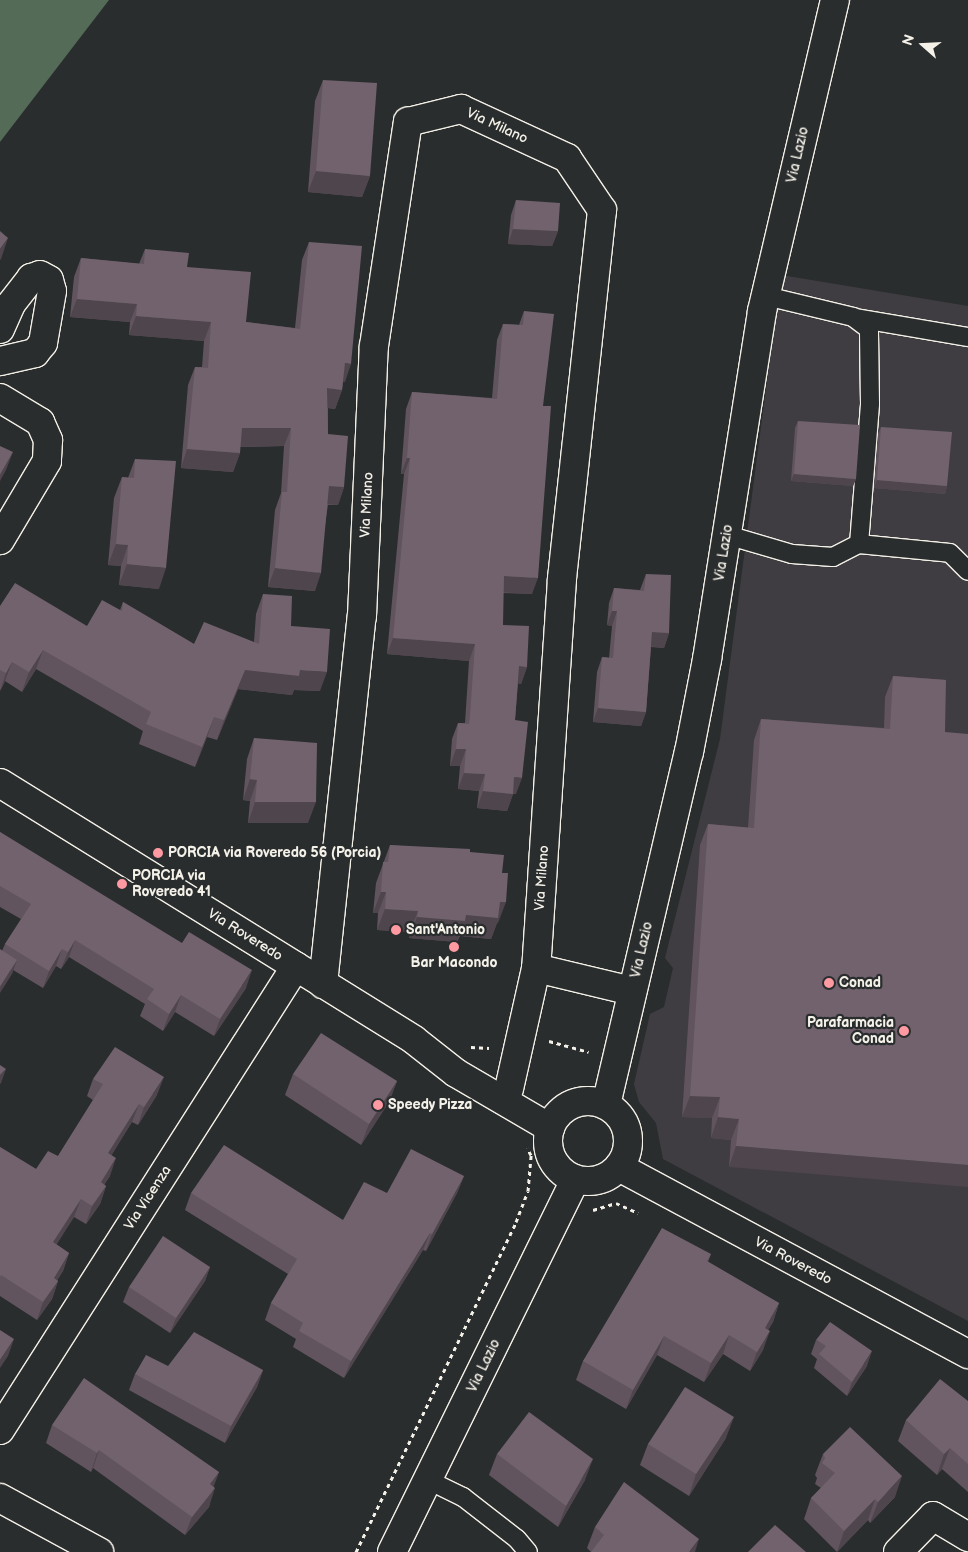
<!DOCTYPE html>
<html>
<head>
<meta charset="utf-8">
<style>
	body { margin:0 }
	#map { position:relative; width:968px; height:1552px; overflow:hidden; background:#2a2d2e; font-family:"Balsamiq Sans",sans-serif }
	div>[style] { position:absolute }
	.built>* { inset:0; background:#3f3d41 }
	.green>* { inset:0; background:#546b57 }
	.path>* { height:3px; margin-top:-1.5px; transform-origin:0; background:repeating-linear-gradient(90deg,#f4f1e8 0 4px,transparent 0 8px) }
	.roads { filter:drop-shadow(1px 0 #f4f1e8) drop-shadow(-1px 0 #f4f1e8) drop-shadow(0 1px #f4f1e8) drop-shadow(0 -1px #f4f1e8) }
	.service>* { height:18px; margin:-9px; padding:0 9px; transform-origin:9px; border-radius:9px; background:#2a2d2e }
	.minor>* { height:28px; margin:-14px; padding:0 14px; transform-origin:14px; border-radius:14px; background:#2a2d2e }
	.secondary>* { height:28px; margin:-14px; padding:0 14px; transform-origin:14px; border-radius:14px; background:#2a2d2e }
	.secondary>.ring { margin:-14px; padding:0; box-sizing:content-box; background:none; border:28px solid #2a2d2e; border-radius:50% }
	.wall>* { inset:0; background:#61545e }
	.shaded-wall>* { inset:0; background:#4f454c }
	.building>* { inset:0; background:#71626d }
	.dots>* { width:14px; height:14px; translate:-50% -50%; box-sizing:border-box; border:2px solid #2a2d2e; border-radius:50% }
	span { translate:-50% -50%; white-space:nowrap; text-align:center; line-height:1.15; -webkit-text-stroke:4.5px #2a2d2e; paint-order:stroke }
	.street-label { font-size:14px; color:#f4f1e8 }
	.poi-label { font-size:14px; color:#f4f1e8; font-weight:700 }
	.left { translate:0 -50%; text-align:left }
	.right { translate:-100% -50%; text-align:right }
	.north { position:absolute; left:898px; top:20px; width:50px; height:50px; -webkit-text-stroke:4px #2a2d2e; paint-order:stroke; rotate:289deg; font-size:14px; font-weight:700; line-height:20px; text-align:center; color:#f4f1e8 }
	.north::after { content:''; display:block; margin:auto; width:18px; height:22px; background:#f4f1e8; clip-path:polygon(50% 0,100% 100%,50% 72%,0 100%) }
</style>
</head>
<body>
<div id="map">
	<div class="built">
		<i style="clip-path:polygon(781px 275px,968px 306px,968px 1321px,663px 1159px,656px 1123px,639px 1102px,634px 1084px,650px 1014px,664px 1007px,673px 968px,665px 958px,720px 739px)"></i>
	</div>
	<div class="green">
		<i style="clip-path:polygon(0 0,109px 0,0 142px)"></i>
	</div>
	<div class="path">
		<i style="left:549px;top:1041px;width:41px;rotate:15.4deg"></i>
		<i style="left:471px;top:1047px;width:18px;rotate:3deg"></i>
		<i style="left:593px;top:1210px;width:24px;rotate:-17deg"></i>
		<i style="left:616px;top:1203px;width:24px;rotate:24deg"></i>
		<i style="left:356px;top:1552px;width:367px;rotate:-64.1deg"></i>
		<i style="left:516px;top:1222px;width:33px;rotate:-69deg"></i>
		<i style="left:528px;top:1191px;width:36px;rotate:-85deg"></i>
		<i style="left:531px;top:1155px;width:8px;rotate:-120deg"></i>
	</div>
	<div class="roads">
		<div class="service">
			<i style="left:856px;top:318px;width:114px;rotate:9.6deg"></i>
			<i style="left:727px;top:535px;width:68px;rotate:16.3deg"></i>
			<i style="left:792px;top:554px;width:41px;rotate:4.2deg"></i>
			<i style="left:833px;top:557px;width:29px;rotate:-27deg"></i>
			<i style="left:859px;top:544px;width:140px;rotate:-85.5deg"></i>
			<i style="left:870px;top:404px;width:75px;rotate:-90.8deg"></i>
			<i style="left:869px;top:329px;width:20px;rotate:-143deg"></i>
			<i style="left:853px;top:317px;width:89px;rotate:-166.4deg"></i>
			<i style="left:859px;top:544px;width:91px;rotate:5.6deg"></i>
			<i style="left:950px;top:553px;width:25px;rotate:45deg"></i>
			<i style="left:428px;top:1480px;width:39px;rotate:26deg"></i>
			<i style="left:463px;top:1497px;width:68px;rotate:37.9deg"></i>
			<i style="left:517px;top:1539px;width:17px;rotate:50deg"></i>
		</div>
		<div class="minor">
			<i style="left:0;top:329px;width:27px;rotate:-66deg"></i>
			<i style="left:11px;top:304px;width:33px;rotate:-52deg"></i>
			<i style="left:31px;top:278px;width:9px;rotate:-18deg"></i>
			<i style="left:40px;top:275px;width:10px;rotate:29deg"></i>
			<i style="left:49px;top:280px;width:11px;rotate:75deg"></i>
			<i style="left:52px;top:291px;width:53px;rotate:99.8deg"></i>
			<i style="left:43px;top:343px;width:13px;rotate:129deg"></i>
			<i style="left:35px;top:353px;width:36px;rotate:167deg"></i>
			<i style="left:0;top:398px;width:47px;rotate:31deg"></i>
			<i style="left:40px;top:422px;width:20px;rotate:66deg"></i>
			<i style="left:48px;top:440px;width:21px;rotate:93deg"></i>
			<i style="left:47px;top:461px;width:92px;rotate:120.7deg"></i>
			<i style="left:323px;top:984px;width:370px;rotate:-84deg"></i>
			<i style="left:362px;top:616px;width:270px;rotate:-87.5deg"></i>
			<i style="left:374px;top:346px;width:227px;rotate:-81.4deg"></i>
			<i style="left:408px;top:122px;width:55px;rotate:-13.8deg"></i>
			<i style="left:461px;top:109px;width:117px;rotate:24.8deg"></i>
			<i style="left:567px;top:158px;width:63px;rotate:56.1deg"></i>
			<i style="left:602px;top:210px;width:371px;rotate:96.2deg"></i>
			<i style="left:562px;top:579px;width:390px;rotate:93.8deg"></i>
			<i style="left:509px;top:1089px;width:124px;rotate:-77.4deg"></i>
			<i style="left:536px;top:968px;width:99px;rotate:13.5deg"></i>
			<i style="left:606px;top:1105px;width:363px;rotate:-76.8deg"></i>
			<i style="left:689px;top:752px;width:95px;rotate:-79deg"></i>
			<i style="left:707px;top:659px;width:352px;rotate:-81deg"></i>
			<i style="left:762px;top:311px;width:319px;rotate:-76.8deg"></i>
			<i style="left:0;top:1430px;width:550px;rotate:-57.46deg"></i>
			<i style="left:0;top:1498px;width:113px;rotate:28.6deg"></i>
			<i style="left:392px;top:1552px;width:415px;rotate:-63.8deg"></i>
			<i style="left:898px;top:1552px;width:50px;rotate:-45.8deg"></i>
			<i style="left:933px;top:1516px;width:41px;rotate:31deg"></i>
		</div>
		<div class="secondary">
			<i style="left:0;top:783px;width:487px;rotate:31.8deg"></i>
			<i style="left:414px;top:1040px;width:53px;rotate:38.2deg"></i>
			<i style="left:456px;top:1073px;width:109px;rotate:30.3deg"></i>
			<i class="ring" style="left:548px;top:1101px;width:52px;height:52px"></i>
			<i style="left:619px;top:1167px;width:396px;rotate:28.2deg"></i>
		</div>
	</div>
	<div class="wall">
		<i style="clip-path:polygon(323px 80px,370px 176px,362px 197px,308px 192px,315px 101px)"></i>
		<i style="clip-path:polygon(516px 200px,558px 231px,552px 246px,508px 244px,511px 215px)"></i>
		<i style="clip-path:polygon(309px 242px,345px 382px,343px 382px,342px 390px,335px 409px,328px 408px,328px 434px,344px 487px,338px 505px,328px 505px,315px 591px,268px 587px,275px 510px,281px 493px,284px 446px,240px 447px,240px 453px,233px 472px,181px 468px,188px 385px,195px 367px,202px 367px,204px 341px,129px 335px,130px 322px,70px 317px,74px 277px,81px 258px,139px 264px,145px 249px,187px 267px,246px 322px,295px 328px,302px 260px)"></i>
		<i style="clip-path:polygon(524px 311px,543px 406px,532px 594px,503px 593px,503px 625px,527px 667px,521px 684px,518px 683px,515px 720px,516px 794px,513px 794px,507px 811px,477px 808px,479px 791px,458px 789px,460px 766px,450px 766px,452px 739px,458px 723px,465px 723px,469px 661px,387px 654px,404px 474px,401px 474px,406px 409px,412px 392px,492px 398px,497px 340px,503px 324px,519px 325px)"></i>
		<i style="clip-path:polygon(798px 421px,856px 479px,853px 486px,791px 481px,795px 428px)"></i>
		<i style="clip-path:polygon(881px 427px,947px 486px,945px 494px,874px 488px,878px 434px)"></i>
		<i style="clip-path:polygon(135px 459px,159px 589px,119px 585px,121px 566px,108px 565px,114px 498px,122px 477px,128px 478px)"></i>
		<i style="clip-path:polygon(646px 574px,669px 633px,664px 648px,651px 647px,646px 712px,641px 726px,593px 722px,597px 672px,602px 657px,609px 658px,612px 626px,607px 625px,609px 603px,614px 588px,640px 590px)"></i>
		<i style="clip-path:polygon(263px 594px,291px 626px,320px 691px,294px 690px,292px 695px,238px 689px,217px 740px,207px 737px,195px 767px,139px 744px,143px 731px,36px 669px,22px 692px,5px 681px,0 691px,0 606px,87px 626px,120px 610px,123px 602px,194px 644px,254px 642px,256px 614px)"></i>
		<i style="clip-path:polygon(893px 676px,946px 680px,729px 1167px,731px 1140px,711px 1138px,712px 1118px,682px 1117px,700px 845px,708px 824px,748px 828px,754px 740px,761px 719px,884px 728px,885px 697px)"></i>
		<i style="clip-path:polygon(254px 738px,308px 823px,248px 823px,250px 801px,243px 800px,247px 759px)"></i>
		<i style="clip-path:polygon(0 832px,246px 988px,214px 1036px,175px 1012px,163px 1031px,140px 1016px,145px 1004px,69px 957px,61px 969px,56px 966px,43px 988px,13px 970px,12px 974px,2px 951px,5px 944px,21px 919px,0 907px)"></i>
		<i style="clip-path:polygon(390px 845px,470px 852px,498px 923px,497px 923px,491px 939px,460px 936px,457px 942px,409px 938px,410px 932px,377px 930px,378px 913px,373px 913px,376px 883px)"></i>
		<i style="clip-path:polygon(293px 1074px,397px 1081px,389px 1102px,361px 1145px,285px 1095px)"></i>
		<i style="clip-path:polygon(93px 1079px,157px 1095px,138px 1125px,132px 1122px,111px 1155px,110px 1176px,104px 1185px,106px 1186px,100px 1204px,86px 1224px,74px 1217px,56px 1244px,69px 1253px,63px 1271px,57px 1280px,58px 1281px,52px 1299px,37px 1320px,0 1296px,0 1147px,36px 1169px,58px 1156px,93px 1100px,87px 1096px)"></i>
		<i style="clip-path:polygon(464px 1176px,457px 1193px,426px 1251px,423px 1250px,344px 1378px,293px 1347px,296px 1339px,265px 1320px,271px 1303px,288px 1274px,185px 1210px,191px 1193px,343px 1220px,387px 1193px)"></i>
		<i style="clip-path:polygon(711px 1254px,708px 1262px,779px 1303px,773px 1322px,768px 1330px,763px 1350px,750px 1371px,723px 1354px,704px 1382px,657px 1355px,626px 1409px,576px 1380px,583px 1361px)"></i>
		<i style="clip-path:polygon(210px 1267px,205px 1281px,170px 1333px,123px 1302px,129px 1287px)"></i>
		<i style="clip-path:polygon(816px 1340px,867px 1366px,847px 1396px,814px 1368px,817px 1359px,811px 1354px)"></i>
		<i style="clip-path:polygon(263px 1370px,257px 1387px,225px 1443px,129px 1390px,135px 1374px)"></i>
		<i style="clip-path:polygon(968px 1401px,968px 1492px,942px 1469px,937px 1475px,898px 1441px,906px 1420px)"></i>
		<i style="clip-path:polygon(52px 1425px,219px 1472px,213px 1487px,209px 1507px,185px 1535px,93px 1468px,91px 1472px,46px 1443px)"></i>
		<i style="clip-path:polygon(726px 1438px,689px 1496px,640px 1465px,648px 1444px)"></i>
		<i style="clip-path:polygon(497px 1454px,585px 1480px,558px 1527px,489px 1475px)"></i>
		<i style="clip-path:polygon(823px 1454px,895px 1497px,870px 1523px,868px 1520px,837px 1552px,804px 1519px,811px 1498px,821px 1488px,815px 1484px,817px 1478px,815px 1475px)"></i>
		<i style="clip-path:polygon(595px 1527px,695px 1552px,591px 1552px,587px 1548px)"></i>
	</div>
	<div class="shaded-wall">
		<i style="clip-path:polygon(316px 171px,370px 176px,362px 197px,308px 192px)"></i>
		<i style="clip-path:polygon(513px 229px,558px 231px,552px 246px,508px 244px)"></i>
		<i style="clip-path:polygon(8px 238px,1px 259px,0 260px,0 249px)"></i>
		<i style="clip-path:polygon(77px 299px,137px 304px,130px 322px,70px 317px)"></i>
		<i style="clip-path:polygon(136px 316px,211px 322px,204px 341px,129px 335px)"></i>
		<i style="clip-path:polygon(345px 363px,351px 364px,345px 382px,338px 382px)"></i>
		<i style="clip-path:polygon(327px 388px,342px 390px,335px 409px,321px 407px)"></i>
		<i style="clip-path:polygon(242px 428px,291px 428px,284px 446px,235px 447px)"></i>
		<i style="clip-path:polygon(187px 449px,240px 453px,233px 472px,181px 468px)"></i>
		<i style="clip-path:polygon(13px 452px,6px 470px,0 481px,0 475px)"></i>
		<i style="clip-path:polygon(407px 458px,410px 458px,404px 474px,401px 474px)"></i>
		<i style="clip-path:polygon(794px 474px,856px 479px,853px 486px,791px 481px)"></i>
		<i style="clip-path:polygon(877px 480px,947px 486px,945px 494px,874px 488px)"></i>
		<i style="clip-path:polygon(329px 486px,344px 487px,338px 505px,323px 504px)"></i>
		<i style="clip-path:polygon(116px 544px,128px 545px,121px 566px,108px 565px)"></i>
		<i style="clip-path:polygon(127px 564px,166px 568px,159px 589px,119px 585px)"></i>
		<i style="clip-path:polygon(275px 568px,321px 573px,315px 591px,268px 587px)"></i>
		<i style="clip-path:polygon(504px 576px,538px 578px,532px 594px,498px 592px)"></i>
		<i style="clip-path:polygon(612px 611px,617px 611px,612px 626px,607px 625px)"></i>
		<i style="clip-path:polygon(652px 632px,669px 633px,664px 648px,647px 646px)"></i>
		<i style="clip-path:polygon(393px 638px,475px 644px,469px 661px,387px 654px)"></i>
		<i style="clip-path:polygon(43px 650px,36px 669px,22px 692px,29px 672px)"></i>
		<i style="clip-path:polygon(12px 662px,5px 681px,0 691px,6px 673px)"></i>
		<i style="clip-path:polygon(519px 666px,527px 667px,521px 684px,513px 683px)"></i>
		<i style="clip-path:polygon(245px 670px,300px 670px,327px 672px,320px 691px,294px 690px,292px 695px,238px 689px,217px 740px,224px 720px)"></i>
		<i style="clip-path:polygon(598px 708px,646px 712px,641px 726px,593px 722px)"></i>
		<i style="clip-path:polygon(214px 717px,207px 737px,195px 767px,202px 747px)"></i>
		<i style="clip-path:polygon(456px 749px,466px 749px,460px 766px,450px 766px)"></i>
		<i style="clip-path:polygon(464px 773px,485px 774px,479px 791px,458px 789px)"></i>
		<i style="clip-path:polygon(514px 777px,522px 778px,516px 794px,508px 793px)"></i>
		<i style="clip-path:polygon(250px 779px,257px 780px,250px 801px,243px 800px)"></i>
		<i style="clip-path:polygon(483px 791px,513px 794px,507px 811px,477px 808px)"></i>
		<i style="clip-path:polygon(255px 802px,316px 802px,308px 823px,248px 823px)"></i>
		<i style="clip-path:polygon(381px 892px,386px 892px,378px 913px,373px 913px)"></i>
		<i style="clip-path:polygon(500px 902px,506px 902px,498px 923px,497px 923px,491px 939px,460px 936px,457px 942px,409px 938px,417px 917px)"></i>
		<i style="clip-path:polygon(385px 909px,418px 911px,410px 932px,377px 930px)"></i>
		<i style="clip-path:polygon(75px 940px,69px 957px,61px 969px,68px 952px)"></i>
		<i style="clip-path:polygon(62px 949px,56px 966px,43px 988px,49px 971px)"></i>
		<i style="clip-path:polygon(17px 960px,12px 974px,0 993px,0 987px)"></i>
		<i style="clip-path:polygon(252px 970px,246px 988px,214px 1036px,220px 1019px)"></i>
		<i style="clip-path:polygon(181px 995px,175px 1012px,163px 1031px,169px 1014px)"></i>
		<i style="clip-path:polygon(6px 1069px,1px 1083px,0 1084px,0 1075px)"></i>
		<i style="clip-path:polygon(164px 1077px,157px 1095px,138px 1125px,144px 1107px)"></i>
		<i style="clip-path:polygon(397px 1081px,389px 1102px,361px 1145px,369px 1124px)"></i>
		<i style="clip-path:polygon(690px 1096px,720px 1097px,712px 1118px,682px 1117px)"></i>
		<i style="clip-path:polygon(139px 1104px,132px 1122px,102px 1171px,108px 1153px)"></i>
		<i style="clip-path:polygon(718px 1117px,739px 1119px,731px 1140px,711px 1138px)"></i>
		<i style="clip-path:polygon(736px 1146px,968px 1165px,968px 1187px,729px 1167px)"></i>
		<i style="clip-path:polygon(116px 1158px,110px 1176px,94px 1200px,101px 1182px)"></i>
		<i style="clip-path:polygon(464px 1176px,457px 1193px,426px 1251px,432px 1234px)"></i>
		<i style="clip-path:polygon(106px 1186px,100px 1204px,86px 1224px,92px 1206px)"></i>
		<i style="clip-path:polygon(81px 1199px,74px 1217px,47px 1260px,53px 1242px)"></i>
		<i style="clip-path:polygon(430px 1233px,423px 1250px,344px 1378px,351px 1361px)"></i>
		<i style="clip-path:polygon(69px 1253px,63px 1271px,49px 1294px,58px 1281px,52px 1299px,37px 1320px,43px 1302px,54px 1278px)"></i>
		<i style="clip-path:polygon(210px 1267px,205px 1281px,170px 1333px,176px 1318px)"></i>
		<i style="clip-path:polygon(779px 1303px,773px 1322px,758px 1347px,765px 1328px)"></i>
		<i style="clip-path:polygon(770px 1331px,763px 1350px,750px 1371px,757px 1352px)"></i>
		<i style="clip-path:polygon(729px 1335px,723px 1354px,704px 1382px,711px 1363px)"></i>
		<i style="clip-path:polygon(664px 1336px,657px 1355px,626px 1409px,633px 1390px)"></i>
		<i style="clip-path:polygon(14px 1339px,8px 1356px,0 1368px,0 1360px)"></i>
		<i style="clip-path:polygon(872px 1351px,867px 1366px,847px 1396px,852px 1382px)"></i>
		<i style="clip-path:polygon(263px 1370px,257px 1387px,225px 1443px,231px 1426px)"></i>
		<i style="clip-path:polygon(734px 1417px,726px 1438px,689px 1496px,696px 1474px)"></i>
		<i style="clip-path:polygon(950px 1448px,942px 1469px,937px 1475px,944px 1454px)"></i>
		<i style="clip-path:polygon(99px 1450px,93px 1468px,91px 1472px,97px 1453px)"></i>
		<i style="clip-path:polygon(593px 1459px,585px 1480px,558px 1527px,566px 1506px)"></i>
		<i style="clip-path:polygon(219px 1472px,212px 1491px,210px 1484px)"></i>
		<i style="clip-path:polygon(902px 1476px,895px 1497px,870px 1523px,878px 1502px)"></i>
		<i style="clip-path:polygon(215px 1488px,209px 1507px,185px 1535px,192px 1517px)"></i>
		<i style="clip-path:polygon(875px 1499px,868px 1520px,837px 1552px,844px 1531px)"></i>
		<i style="clip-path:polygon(699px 1539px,695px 1552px,689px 1552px)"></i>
	</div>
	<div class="building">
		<i style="clip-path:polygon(323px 80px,377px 83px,370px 176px,316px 171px)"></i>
		<i style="clip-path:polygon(516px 200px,560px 203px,558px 231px,513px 229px)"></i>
		<i style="clip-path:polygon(0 231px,8px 238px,0 249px)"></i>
		<i style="clip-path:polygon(309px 242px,362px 246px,351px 364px,345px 363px,342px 390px,327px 388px,328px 434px,348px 436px,344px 487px,329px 486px,321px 573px,275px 568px,282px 492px,287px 492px,291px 428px,242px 428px,240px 453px,187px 449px,195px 367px,208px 368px,211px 322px,136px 316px,137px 304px,77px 299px,81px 258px,144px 264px,145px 249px,189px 253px,187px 267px,251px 272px,246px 322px,300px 329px)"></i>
		<i style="clip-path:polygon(524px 311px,554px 314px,543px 406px,551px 406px,538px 578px,504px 576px,503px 625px,529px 626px,527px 667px,519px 666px,515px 720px,528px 722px,522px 778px,514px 777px,513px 794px,483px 791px,485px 774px,464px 773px,466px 749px,456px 749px,458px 723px,469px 724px,470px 716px,475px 644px,393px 638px,410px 458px,407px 458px,412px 392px,497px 399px,503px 324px,523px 325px)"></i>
		<i style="clip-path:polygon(798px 421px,860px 425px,856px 479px,794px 474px)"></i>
		<i style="clip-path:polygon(881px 427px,952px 432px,947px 486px,877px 480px)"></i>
		<i style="clip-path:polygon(0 446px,13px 452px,0 475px)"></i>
		<i style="clip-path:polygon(135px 459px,176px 461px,166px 568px,127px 564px,128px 545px,116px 544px,122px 477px,134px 478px)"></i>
		<i style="clip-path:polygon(646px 574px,671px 575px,669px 633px,652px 632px,646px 712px,598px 708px,602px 657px,613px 658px,617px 611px,612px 611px,614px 588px,644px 591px)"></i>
		<i style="clip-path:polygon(15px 583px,87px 626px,102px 600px,122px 611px,123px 602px,194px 644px,204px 622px,259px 644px,263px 594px,292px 596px,291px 626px,330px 629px,327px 672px,300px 670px,299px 676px,245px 670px,224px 720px,214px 717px,202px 747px,146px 724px,151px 712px,43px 650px,29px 672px,12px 662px,6px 673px,0 670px,0 606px)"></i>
		<i style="clip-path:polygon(893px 676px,946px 680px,945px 732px,968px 734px,968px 1165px,736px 1146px,739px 1119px,718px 1117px,720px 1097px,690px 1096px,708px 824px,754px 828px,761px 719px,890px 729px)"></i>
		<i style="clip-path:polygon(254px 738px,317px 743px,316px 802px,255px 802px,257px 780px,250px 779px)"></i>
		<i style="clip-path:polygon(0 832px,182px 943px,189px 932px,252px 970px,220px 1019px,181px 995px,169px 1014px,147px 999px,154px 989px,75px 940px,68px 952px,62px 949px,49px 971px,5px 944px,31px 904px,0 886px)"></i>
		<i style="clip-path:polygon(390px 845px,470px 849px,470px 852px,504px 855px,502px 873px,508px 873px,506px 902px,500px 902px,498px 918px,466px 915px,465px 921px,417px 917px,418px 911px,385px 909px,386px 892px,381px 892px,383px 862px,388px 862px)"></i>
		<i style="clip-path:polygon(0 949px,17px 960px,0 987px)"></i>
		<i style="clip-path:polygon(321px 1033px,397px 1081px,369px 1124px,293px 1074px)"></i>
		<i style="clip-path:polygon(115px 1047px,164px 1077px,144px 1107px,139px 1104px,108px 1153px,116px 1158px,101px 1182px,106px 1186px,92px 1206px,81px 1199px,53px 1242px,69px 1253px,54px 1278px,58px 1281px,43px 1302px,1px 1275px,0 1277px,0 1147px,36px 1169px,48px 1151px,58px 1156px,103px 1084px,93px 1079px)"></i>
		<i style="clip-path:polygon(0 1065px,6px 1069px,0 1075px)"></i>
		<i style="clip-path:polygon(224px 1145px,343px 1220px,364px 1182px,387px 1193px,411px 1149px,464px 1176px,432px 1234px,430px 1233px,351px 1361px,299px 1331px,303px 1323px,271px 1303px,297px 1259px,191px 1193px)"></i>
		<i style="clip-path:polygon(662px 1228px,711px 1254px,707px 1261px,779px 1303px,765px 1328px,770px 1331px,757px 1352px,729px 1335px,711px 1363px,664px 1336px,633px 1390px,583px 1361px)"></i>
		<i style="clip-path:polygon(163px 1236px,210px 1267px,176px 1318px,129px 1287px)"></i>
		<i style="clip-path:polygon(830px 1322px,872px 1351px,852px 1382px,819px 1354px,826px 1346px,816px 1340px)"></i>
		<i style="clip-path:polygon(0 1330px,14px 1339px,0 1360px)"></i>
		<i style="clip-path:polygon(194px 1332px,263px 1370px,231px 1426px,135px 1374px,146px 1355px,168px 1366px)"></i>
		<i style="clip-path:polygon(84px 1378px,219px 1472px,210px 1484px,215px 1488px,192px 1517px,99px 1450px,97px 1453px,52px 1425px)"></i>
		<i style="clip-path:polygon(940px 1379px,968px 1401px,968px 1464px,950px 1448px,944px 1454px,906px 1420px)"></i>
		<i style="clip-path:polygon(685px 1387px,734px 1417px,696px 1474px,648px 1444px)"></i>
		<i style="clip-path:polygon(529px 1412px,593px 1459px,566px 1506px,497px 1454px)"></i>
		<i style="clip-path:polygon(850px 1427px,902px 1476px,878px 1502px,875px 1499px,844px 1531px,811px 1498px,835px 1473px,822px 1463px,825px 1458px,823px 1454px)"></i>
		<i style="clip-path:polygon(624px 1482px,699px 1539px,689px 1552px,591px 1552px,604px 1535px,595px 1527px)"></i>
		<i style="clip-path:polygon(775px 1525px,806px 1552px,748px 1552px)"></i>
	</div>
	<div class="dots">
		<i style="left:158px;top:853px;background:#ff9aa2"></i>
		<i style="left:122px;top:884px;background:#ff9aa2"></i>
		<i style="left:396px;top:930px;background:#ff9aa2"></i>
		<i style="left:454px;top:947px;background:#ff9aa2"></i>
		<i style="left:829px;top:983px;background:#ff9aa2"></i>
		<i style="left:904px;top:1031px;background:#ff9aa2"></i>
		<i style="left:378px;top:1105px;background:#ff9aa2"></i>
	</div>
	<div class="street-label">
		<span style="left:497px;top:126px;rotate:25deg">Via Milano</span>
		<span style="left:798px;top:155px;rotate:-77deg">Via Lazio</span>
		<span style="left:367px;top:505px;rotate:-87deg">Via Milano</span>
		<span style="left:724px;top:553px;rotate:-81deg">Via Lazio</span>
		<span style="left:542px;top:878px;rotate:-86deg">Via Milano</span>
		<span style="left:245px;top:935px;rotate:32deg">Via Roveredo</span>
		<span style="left:642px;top:950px;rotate:-77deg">Via Lazio</span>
		<span style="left:148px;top:1198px;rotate:-57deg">Via Vicenza</span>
		<span style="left:793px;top:1261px;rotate:28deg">Via Roveredo</span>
		<span style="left:484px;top:1366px;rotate:-64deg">Via Lazio</span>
	</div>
	<div class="poi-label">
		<span class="left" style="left:168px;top:853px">PORCIA via Roveredo 56 (Porcia)</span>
		<span class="left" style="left:132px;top:884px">PORCIA via<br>Roveredo 41</span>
		<span class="left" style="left:406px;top:930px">Sant'Antonio</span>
		<span style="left:454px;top:963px">Bar Macondo</span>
		<span class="left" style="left:839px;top:983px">Conad</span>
		<span class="right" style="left:894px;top:1031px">Parafarmacia<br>Conad</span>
		<span class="left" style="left:388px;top:1105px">Speedy Pizza</span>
	</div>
	<div class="north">N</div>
</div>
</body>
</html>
